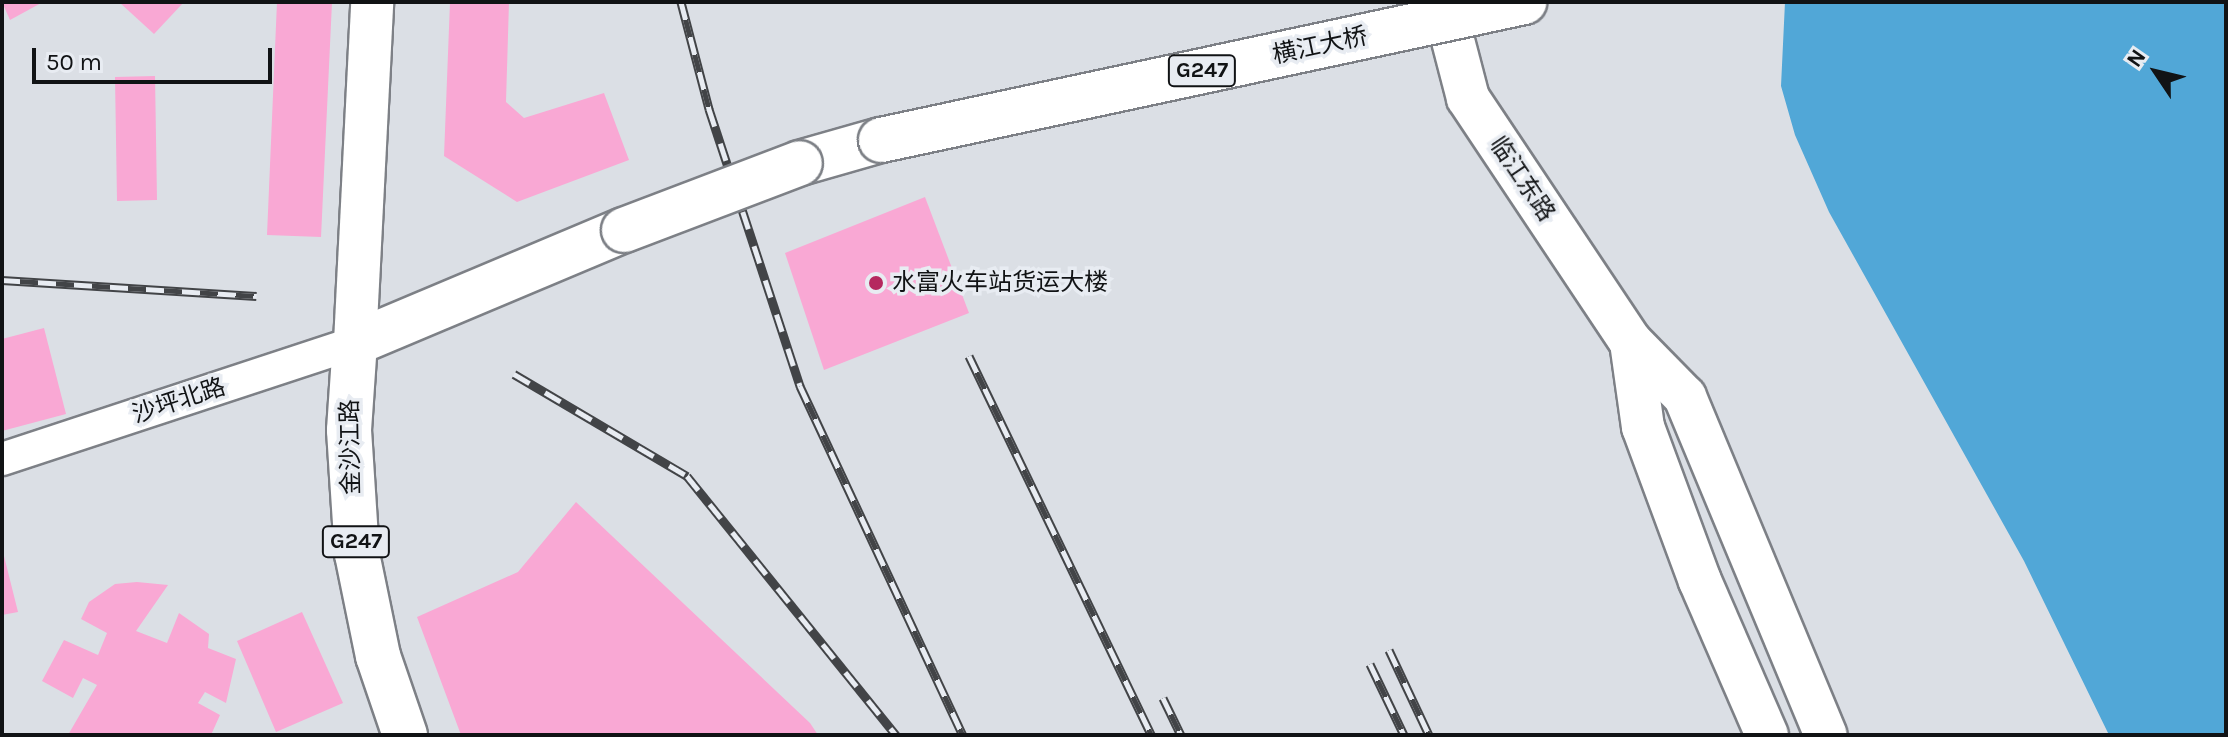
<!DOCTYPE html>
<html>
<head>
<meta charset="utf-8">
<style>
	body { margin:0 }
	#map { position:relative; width:2228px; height:737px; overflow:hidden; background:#dbdfe5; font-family:Karla,"Noto Sans SC",sans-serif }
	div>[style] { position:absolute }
	.water>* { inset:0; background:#51a7d7 }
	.building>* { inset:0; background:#f9a8d4 }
	.roads { filter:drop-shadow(2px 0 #7d8086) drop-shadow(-2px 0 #7d8086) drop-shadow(0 2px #7d8086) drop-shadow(0 -2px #7d8086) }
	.minor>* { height:32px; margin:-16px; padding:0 16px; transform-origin:16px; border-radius:16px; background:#fff }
	.major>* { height:42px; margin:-21px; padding:0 21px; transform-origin:21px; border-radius:21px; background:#fff }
	.highway>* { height:44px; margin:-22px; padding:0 22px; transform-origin:22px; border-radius:22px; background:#fff }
	.rail>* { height:9px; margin-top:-4.5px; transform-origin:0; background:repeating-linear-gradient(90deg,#e8ecf2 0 18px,#424447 0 36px); box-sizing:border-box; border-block:2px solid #424447 }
	.bridges { filter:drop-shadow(2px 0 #7d8086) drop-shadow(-2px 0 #7d8086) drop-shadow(0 2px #7d8086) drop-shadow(0 -2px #7d8086) }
	.highway-bridge>* { height:44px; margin:-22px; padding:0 22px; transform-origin:22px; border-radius:22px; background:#fff }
	.dots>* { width:22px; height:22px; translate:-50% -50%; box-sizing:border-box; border:4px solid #e8ecf2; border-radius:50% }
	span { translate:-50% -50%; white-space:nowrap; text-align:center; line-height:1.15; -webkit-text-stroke:7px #e8ecf2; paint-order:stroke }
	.shield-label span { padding:2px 6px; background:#e8ecf2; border:2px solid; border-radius:6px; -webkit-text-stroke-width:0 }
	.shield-label { font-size:22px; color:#111315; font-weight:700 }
	.street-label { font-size:24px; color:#111315 }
	.poi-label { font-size:24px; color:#111315 }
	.left { translate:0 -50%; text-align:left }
	.frame { position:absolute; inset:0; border:4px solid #111315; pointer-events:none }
	.north { position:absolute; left:2116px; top:32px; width:80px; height:80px; -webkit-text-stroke:6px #e8ecf2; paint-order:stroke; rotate:305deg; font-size:22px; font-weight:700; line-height:32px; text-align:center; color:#111315 }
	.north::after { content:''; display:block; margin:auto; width:28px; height:36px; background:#111315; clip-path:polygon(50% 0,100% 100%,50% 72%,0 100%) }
	.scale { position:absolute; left:32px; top:48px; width:240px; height:36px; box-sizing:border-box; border:4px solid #111315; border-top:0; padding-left:10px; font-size:24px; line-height:28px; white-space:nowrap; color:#111315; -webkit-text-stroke:6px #e8ecf2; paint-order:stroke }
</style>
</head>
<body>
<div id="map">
	<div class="water">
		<i style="clip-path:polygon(1785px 2px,2226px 2px,2226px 735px,2109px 735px,2024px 561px,1829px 212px,1795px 135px,1781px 86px)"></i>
	</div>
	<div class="building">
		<i style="clip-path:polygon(2px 2px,43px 2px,10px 20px)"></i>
		<i style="clip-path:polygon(119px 2px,184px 2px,154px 34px)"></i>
		<i style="clip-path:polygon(277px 2px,332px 2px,321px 237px,267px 235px)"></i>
		<i style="clip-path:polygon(450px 2px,509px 2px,506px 102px,524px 118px,604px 93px,629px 160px,517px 202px,444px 156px)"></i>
		<i style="clip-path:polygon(155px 76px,157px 200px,117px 201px,115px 77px)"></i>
		<i style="clip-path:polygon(925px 197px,969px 313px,824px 370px,785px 253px)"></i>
		<i style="clip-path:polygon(44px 328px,66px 414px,2px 431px,2px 339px)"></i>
		<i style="clip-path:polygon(576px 502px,810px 723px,818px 735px,461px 735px,417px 617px,518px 572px)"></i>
		<i style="clip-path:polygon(2px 548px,18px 612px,2px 615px)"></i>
		<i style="clip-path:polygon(137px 582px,168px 585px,136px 631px,167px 643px,179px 613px,209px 634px,208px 648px,236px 659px,226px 703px,205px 692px,198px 703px,220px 715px,211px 735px,68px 735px,97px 685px,83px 678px,73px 698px,42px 681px,64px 640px,98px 655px,107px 633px,81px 619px,89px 602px,115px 584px)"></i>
		<i style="clip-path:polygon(302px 612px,343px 703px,276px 732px,237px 641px)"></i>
	</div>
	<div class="roads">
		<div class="minor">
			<i style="left:2px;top:459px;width:372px;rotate:-18.2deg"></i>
		</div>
		<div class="major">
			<i style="left:1443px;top:2px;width:99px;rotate:75.4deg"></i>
			<i style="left:1468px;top:98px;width:293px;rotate:56.3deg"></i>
			<i style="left:1631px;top:342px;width:77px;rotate:45.5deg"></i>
			<i style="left:1685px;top:397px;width:366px;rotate:67.4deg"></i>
			<i style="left:1631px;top:342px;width:86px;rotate:82deg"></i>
			<i style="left:1643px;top:427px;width:164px;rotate:69.7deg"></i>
			<i style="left:1700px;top:581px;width:168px;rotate:66.5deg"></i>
			<i style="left:355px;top:343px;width:341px;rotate:-87.1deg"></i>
		</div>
		<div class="highway">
			<i style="left:800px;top:163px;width:84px;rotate:-15.9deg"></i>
			<i style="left:405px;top:735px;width:83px;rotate:-108.9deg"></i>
			<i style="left:378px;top:656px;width:104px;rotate:-101.6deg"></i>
			<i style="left:357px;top:554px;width:124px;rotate:-93.7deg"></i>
			<i style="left:349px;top:430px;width:87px;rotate:-86.1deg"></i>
			<i style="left:355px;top:343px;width:292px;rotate:-22.8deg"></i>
		</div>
	</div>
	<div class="rail">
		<i style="left:681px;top:2px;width:111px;rotate:75.3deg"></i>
		<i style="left:709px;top:109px;width:292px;rotate:71.8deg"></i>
		<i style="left:800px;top:386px;width:385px;rotate:65deg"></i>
		<i style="left:2px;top:280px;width:255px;rotate:3.6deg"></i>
		<i style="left:969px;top:356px;width:420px;rotate:64.3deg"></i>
		<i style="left:514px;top:374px;width:201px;rotate:30.5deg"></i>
		<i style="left:687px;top:476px;width:333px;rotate:51.1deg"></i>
		<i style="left:1389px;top:650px;width:94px;rotate:64.8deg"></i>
		<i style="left:1370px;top:664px;width:79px;rotate:64.4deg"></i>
		<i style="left:1163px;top:698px;width:41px;rotate:64.1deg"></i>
	</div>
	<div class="bridges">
		<div class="highway-bridge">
			<i style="left:881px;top:140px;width:658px;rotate:-12.11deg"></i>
			<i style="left:624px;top:230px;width:188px;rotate:-20.8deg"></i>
		</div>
	</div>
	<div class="dots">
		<i style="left:876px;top:283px;background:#b5285f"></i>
	</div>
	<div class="shield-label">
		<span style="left:1202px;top:71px">G247</span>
		<span style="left:356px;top:542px">G247</span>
	</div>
	<div class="street-label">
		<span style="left:1320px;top:46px;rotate:-12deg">横江大桥</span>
		<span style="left:1522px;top:179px;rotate:56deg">临江东路</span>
		<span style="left:179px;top:401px;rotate:-18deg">沙坪北路</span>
		<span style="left:351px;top:447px;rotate:-91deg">金沙江路</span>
	</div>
	<div class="poi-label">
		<span class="left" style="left:892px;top:283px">水富火车站货运大楼</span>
	</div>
	<div class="frame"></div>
	<div class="north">N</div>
	<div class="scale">50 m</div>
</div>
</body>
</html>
